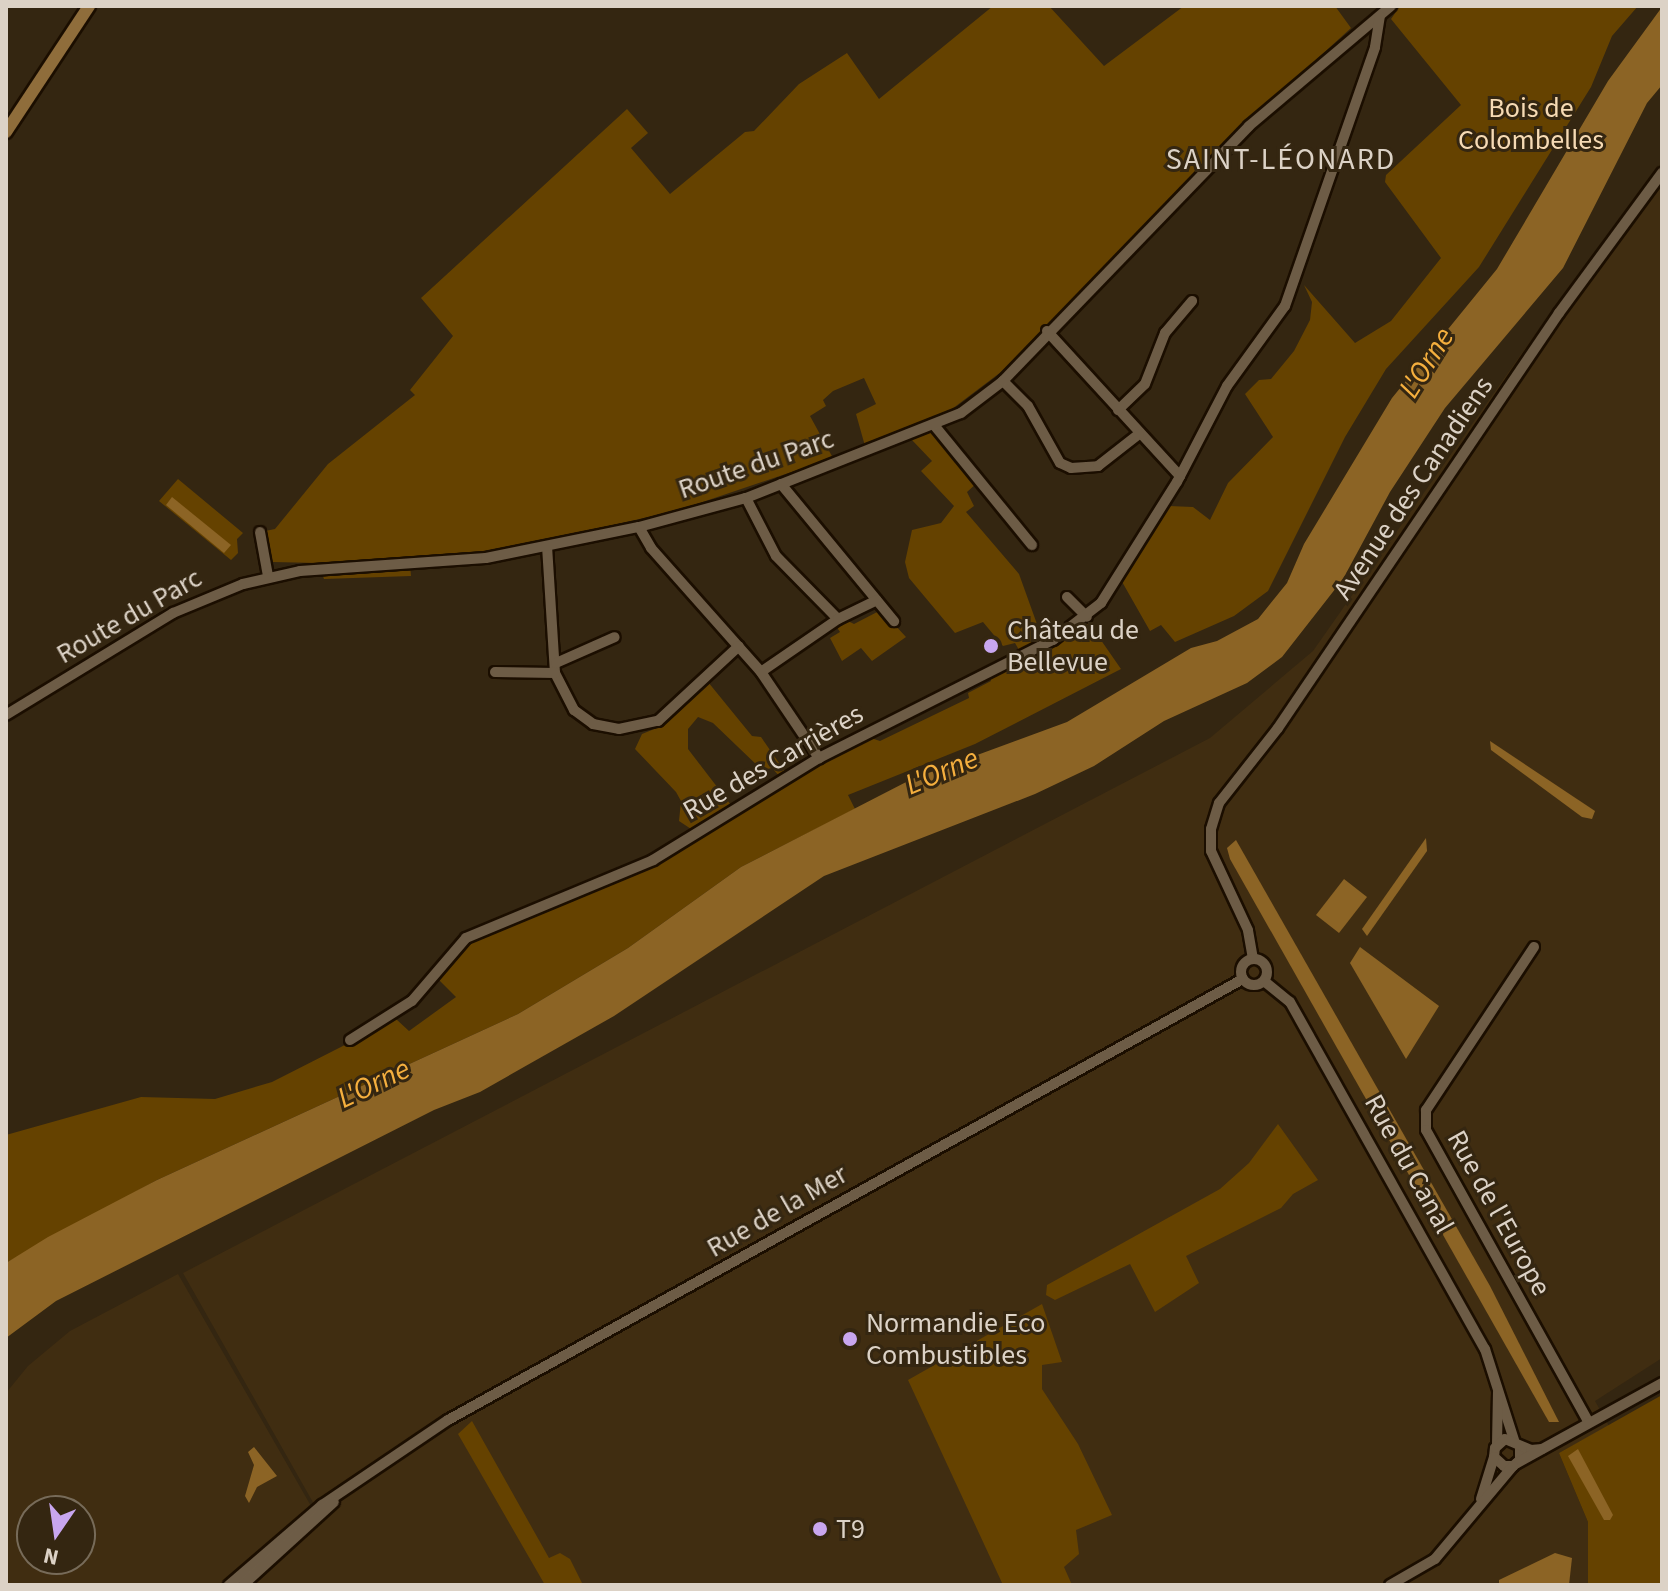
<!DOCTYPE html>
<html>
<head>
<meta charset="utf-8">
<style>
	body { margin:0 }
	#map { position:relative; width:1668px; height:1591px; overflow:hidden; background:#342611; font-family:"Source Sans 3",sans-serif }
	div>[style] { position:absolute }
	.built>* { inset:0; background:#402d11 }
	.green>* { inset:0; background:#654200 }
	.water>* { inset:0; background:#8c6425 }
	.roads { filter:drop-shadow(2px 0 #1b0e00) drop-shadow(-2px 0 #1b0e00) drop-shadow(0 2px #1b0e00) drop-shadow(0 -2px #1b0e00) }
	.minor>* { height:10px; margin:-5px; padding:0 5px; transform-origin:5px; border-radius:5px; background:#6d5c46 }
	.minor>.ring { margin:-5px; padding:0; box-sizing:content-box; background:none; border:10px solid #6d5c46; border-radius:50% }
	.major>* { height:12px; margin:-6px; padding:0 6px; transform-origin:6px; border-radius:6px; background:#8f6d3b }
	.dots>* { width:22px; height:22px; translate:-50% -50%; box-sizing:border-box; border:4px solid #342611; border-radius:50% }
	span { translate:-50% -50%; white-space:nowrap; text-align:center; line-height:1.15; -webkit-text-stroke:6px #342611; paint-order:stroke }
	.park-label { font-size:28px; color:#f6dab4 }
	.street-label { font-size:28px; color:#dcd2c6 }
	.poi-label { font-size:28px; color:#dcd2c6 }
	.left { translate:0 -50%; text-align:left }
	.neighbourhood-label { font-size:30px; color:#dcd2c6; letter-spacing:2px }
	.water-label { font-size:30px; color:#f5af3e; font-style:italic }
	.frame { position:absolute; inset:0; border:8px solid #dcd2c6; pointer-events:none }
	.north { position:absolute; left:16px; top:1495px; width:80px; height:80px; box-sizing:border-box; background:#342611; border:2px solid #776b59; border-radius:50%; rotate:193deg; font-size:22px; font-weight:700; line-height:32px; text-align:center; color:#dcd2c6 }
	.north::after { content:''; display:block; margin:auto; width:28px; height:36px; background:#c8a6ef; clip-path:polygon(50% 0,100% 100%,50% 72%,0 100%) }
</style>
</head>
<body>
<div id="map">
	<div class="built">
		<i style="clip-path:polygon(1662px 183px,1662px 1358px,1595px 1401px,1609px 1426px,1559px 1453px,1588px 1522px,1588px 1585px,250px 1585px,323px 1520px,183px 1273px,1210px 738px,1313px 651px,1548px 316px)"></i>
		<i style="clip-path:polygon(evenodd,178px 1274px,311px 1506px,220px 1585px,6px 1585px,6px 1393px,28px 1366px,70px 1331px,178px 1274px,32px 1511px,80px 1511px,80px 1559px,32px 1559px,32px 1511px)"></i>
	</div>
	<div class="green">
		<i style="clip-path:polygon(993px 6px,1049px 6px,1104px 66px,1184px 6px,1335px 6px,1351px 28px,1228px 140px,1001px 372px,952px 409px,865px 446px,856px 414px,876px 404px,864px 378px,833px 391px,823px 400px,826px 406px,810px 416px,833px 458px,679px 510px,547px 540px,410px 564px,411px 576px,324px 579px,318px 563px,272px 562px,265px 531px,275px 529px,328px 464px,415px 395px,410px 390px,453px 336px,421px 298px,627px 109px,648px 133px,631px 148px,670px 194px,745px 132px,754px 131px,799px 84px,847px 53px,879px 99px)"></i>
		<i style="clip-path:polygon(1400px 6px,1638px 6px,1612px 36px,1591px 87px,1479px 267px,1386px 369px,1345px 437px,1268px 591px,1234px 616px,1175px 642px,1161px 625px,1150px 631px,1121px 580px,1169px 506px,1193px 507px,1210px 520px,1228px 483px,1273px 437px,1245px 394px,1259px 380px,1271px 379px,1294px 351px,1310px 320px,1312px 302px,1304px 285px,1355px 343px,1391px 321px,1441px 258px,1385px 182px,1386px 175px,1461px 105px,1391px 19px)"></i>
		<i style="clip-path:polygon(931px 432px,977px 483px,967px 492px,974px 506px,966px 512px,1019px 574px,1042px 638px,1019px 650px,1015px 643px,1003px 646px,983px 622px,955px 633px,909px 578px,905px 562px,912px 530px,941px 523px,954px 506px,921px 471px,932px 461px,911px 439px)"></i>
		<i style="clip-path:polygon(178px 479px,243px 533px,237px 539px,238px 553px,231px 560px,159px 501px)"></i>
		<i style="clip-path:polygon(881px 610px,906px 637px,872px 661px,861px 648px,842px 661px,830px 638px,840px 632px,836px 626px,846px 620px,854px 624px)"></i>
		<i style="clip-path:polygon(1087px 620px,1121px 669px,975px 744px,848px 795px,855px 809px,741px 867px,628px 948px,518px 1014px,157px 1180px,6px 1263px,6px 1135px,141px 1097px,215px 1099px,272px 1082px,396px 1019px,409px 1031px,456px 997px,436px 977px,474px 937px,671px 857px,824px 760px,871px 738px,880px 741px,969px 698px,968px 693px,991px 681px,988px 674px,1070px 635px)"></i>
		<i style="clip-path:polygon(708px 682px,752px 736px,761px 737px,786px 773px,780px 777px,772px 768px,762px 770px,713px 723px,698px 717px,688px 729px,688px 749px,731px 805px,691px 829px,679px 821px,681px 801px,676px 792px,635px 749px,642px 734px,664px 725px)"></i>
		<i style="clip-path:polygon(1278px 1124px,1318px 1180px,1293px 1194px,1281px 1208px,1186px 1256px,1199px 1283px,1155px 1312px,1130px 1264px,1055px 1300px,1046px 1295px,1047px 1285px,1220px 1189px,1249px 1163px)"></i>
		<i style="clip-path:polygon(1042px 1304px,1062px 1362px,1042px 1365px,1042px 1389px,1078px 1444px,1112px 1515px,1076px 1530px,1079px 1554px,1064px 1567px,1072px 1585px,1003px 1585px,908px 1380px)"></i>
		<i style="clip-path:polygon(1662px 1395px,1662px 1585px,1588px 1585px,1588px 1522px,1559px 1453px)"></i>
		<i style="clip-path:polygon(472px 1421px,549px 1558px,560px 1553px,570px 1559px,583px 1585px,545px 1585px,458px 1434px)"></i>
	</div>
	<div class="water">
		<i style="clip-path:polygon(1662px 7px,1662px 85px,1647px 103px,1563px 268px,1445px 408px,1390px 492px,1343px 579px,1282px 657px,1247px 683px,1164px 721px,1094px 766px,1035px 794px,824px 876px,614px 1016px,480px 1092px,434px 1110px,56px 1301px,6px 1338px,6px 1263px,48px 1237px,157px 1180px,518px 1014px,628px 948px,741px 867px,912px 779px,1067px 722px,1191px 648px,1217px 641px,1258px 619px,1287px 583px,1304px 544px,1392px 398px,1497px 269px,1608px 81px)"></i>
		<i style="clip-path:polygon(172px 497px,231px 545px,224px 553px,166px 505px)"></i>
		<i style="clip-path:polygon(1490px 741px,1595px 811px,1592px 819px,1582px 817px,1491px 750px)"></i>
		<i style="clip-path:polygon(1426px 838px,1427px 851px,1367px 936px,1362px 929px)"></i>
		<i style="clip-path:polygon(1236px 840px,1490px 1286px,1559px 1422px,1549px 1422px,1230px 859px,1227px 848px)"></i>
		<i style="clip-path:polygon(1344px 879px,1367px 897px,1339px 933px,1316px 915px)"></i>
		<i style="clip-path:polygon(1360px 947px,1439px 1006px,1406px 1059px,1350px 963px)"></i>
		<i style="clip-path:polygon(254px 1447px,277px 1476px,257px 1487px,249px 1503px,245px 1496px,254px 1465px,248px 1452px)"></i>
		<i style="clip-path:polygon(1578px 1449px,1613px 1515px,1610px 1520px,1604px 1520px,1568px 1456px)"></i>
		<i style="clip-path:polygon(1555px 1553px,1572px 1558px,1569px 1585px,1499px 1585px,1499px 1580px)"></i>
	</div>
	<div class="roads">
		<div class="minor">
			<i style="left:1047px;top:331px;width:197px;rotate:47.5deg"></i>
			<i style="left:1003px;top:381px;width:35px;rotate:45deg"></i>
			<i style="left:1028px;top:406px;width:65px;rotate:60.7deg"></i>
			<i style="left:1060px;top:463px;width:12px;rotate:24deg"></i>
			<i style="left:1071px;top:468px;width:27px;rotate:-4deg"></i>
			<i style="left:1098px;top:466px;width:52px;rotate:-38deg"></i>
			<i style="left:1118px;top:410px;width:37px;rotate:-44deg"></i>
			<i style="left:1145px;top:384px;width:55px;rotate:-68.6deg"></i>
			<i style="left:1165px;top:333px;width:42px;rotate:-49.8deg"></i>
			<i style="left:934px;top:425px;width:155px;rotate:50.8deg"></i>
			<i style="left:781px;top:484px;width:178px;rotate:50.5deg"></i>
			<i style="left:746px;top:498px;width:65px;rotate:62.7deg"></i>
			<i style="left:776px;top:556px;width:88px;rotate:45.5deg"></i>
			<i style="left:838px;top:619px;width:93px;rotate:145.5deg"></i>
			<i style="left:639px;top:527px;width:24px;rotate:60deg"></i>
			<i style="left:651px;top:548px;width:166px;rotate:48.4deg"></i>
			<i style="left:761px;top:672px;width:104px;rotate:56deg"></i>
			<i style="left:260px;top:532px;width:45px;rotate:79.7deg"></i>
			<i style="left:547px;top:546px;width:127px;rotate:86.4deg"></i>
			<i style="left:555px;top:673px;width:42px;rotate:62.8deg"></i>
			<i style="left:574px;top:710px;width:24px;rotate:36deg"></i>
			<i style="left:593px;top:724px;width:26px;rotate:11deg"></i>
			<i style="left:619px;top:729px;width:40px;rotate:-12deg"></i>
			<i style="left:658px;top:721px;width:110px;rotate:-42.8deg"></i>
			<i style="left:1067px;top:597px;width:28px;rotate:45deg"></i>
			<i style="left:838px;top:619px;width:43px;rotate:-26deg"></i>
			<i style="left:556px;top:663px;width:64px;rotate:-23.8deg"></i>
			<i style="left:495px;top:672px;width:60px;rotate:1deg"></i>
			<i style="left:6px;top:715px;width:196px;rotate:-31.4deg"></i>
			<i style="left:173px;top:613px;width:76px;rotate:-22.5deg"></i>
			<i style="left:243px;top:584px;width:58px;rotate:-12.8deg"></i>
			<i style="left:300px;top:571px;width:186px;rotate:-4deg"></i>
			<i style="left:486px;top:558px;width:156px;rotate:-11.5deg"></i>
			<i style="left:639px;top:527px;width:111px;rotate:-15.2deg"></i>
			<i style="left:746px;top:498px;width:231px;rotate:-21.6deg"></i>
			<i style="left:961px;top:413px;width:53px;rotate:-37.3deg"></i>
			<i style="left:1003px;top:381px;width:354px;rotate:-46deg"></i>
			<i style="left:1249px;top:126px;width:186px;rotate:-40.2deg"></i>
			<i style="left:1534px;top:947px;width:196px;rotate:123.5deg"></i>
			<i style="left:1426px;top:1110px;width:20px;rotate:90deg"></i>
			<i style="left:1426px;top:1130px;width:335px;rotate:60.9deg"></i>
			<i style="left:1253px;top:959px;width:29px;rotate:-100deg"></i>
			<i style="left:1248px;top:930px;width:87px;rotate:-115.1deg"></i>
			<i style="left:1211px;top:851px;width:22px;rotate:-90deg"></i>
			<i style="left:1211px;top:829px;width:27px;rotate:-73deg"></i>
			<i style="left:1219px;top:803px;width:95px;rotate:-51.8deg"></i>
			<i style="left:1278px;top:728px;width:501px;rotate:-55.9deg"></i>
			<i style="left:1559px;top:313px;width:174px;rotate:-53.7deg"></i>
			<i class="ring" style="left:1241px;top:959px;width:16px;height:16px"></i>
			<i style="left:1264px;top:981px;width:33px;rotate:39deg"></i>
			<i style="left:1290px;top:1002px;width:398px;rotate:60.7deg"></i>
			<i style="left:1485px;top:1349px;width:96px;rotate:72.3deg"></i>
			<i style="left:350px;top:1040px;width:73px;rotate:-32.2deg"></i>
			<i style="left:412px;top:1001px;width:83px;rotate:-49.4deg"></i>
			<i style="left:466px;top:938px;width:203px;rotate:-22.6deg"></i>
			<i style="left:653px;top:860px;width:195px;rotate:-31.6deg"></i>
			<i style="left:819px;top:758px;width:262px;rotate:-26.8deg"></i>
			<i style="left:1053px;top:640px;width:61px;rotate:-37.6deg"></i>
			<i style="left:1101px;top:603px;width:143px;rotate:-57.9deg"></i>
			<i style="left:1177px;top:482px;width:108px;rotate:-62.5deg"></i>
			<i style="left:1227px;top:386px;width:99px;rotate:-54.1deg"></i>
			<i style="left:1285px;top:306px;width:274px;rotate:-70.8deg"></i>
			<i style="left:1375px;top:47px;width:31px;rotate:-81deg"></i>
			<i style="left:1497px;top:1444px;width:52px;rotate:-88.9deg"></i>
			<i style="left:1520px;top:1446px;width:14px;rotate:90deg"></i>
			<i style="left:1520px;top:1460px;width:9px;rotate:139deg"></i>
			<i style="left:1513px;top:1466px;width:9px;rotate:180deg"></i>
			<i style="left:1504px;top:1466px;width:13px;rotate:-138deg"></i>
			<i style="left:1494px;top:1457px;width:9px;rotate:-84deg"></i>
			<i style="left:1495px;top:1448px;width:13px;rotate:-42deg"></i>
			<i style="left:1505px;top:1439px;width:28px;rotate:23deg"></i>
			<i style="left:1531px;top:1450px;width:11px;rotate:-5deg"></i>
			<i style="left:1517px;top:1463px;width:166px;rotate:-28.9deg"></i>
			<i style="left:1481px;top:1499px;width:44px;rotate:-72.8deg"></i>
			<i style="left:229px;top:1585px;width:123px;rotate:-40.7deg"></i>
			<i style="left:322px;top:1505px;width:152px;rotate:-34deg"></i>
			<i style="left:448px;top:1420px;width:909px;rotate:-29.02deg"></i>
			<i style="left:243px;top:1585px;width:123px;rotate:-42.4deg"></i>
			<i style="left:1390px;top:1585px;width:52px;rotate:-30deg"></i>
			<i style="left:1435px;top:1559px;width:121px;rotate:-50deg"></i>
		</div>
		<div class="major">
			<i style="left:6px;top:132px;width:151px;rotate:-56.6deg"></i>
		</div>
	</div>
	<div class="dots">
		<i style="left:991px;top:646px;background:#c8a6ef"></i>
		<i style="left:850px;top:1339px;background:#c8a6ef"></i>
		<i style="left:820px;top:1529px;background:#c8a6ef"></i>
	</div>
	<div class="park-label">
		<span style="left:1531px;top:124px">Bois de<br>Colombelles</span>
	</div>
	<div class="street-label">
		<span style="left:756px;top:464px;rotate:-19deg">Route du Parc</span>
		<span style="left:1413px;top:488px;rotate:-56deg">Avenue des Canadiens</span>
		<span style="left:129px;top:616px;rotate:-30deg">Route du Parc</span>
		<span style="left:773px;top:762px;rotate:-30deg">Rue des Carrières</span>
		<span style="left:1409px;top:1164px;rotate:61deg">Rue du Canal</span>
		<span style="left:777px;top:1211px;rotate:-30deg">Rue de la Mer</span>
		<span style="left:1499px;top:1213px;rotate:61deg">Rue de l'Europe</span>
	</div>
	<div class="poi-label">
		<span class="left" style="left:1007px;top:646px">Château de<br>Bellevue</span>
		<span class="left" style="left:866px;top:1339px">Normandie Eco<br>Combustibles</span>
		<span class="left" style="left:836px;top:1529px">T9</span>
	</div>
	<div class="neighbourhood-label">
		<span style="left:1281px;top:160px">SAINT-LÉONARD</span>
	</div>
	<div class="water-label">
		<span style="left:1427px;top:363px;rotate:-58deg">L'Orne</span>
		<span style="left:942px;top:772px;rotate:-23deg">L'Orne</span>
		<span style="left:374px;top:1084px;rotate:-26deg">L'Orne</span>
	</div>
	<div class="frame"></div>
	<div class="north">N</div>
</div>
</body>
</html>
